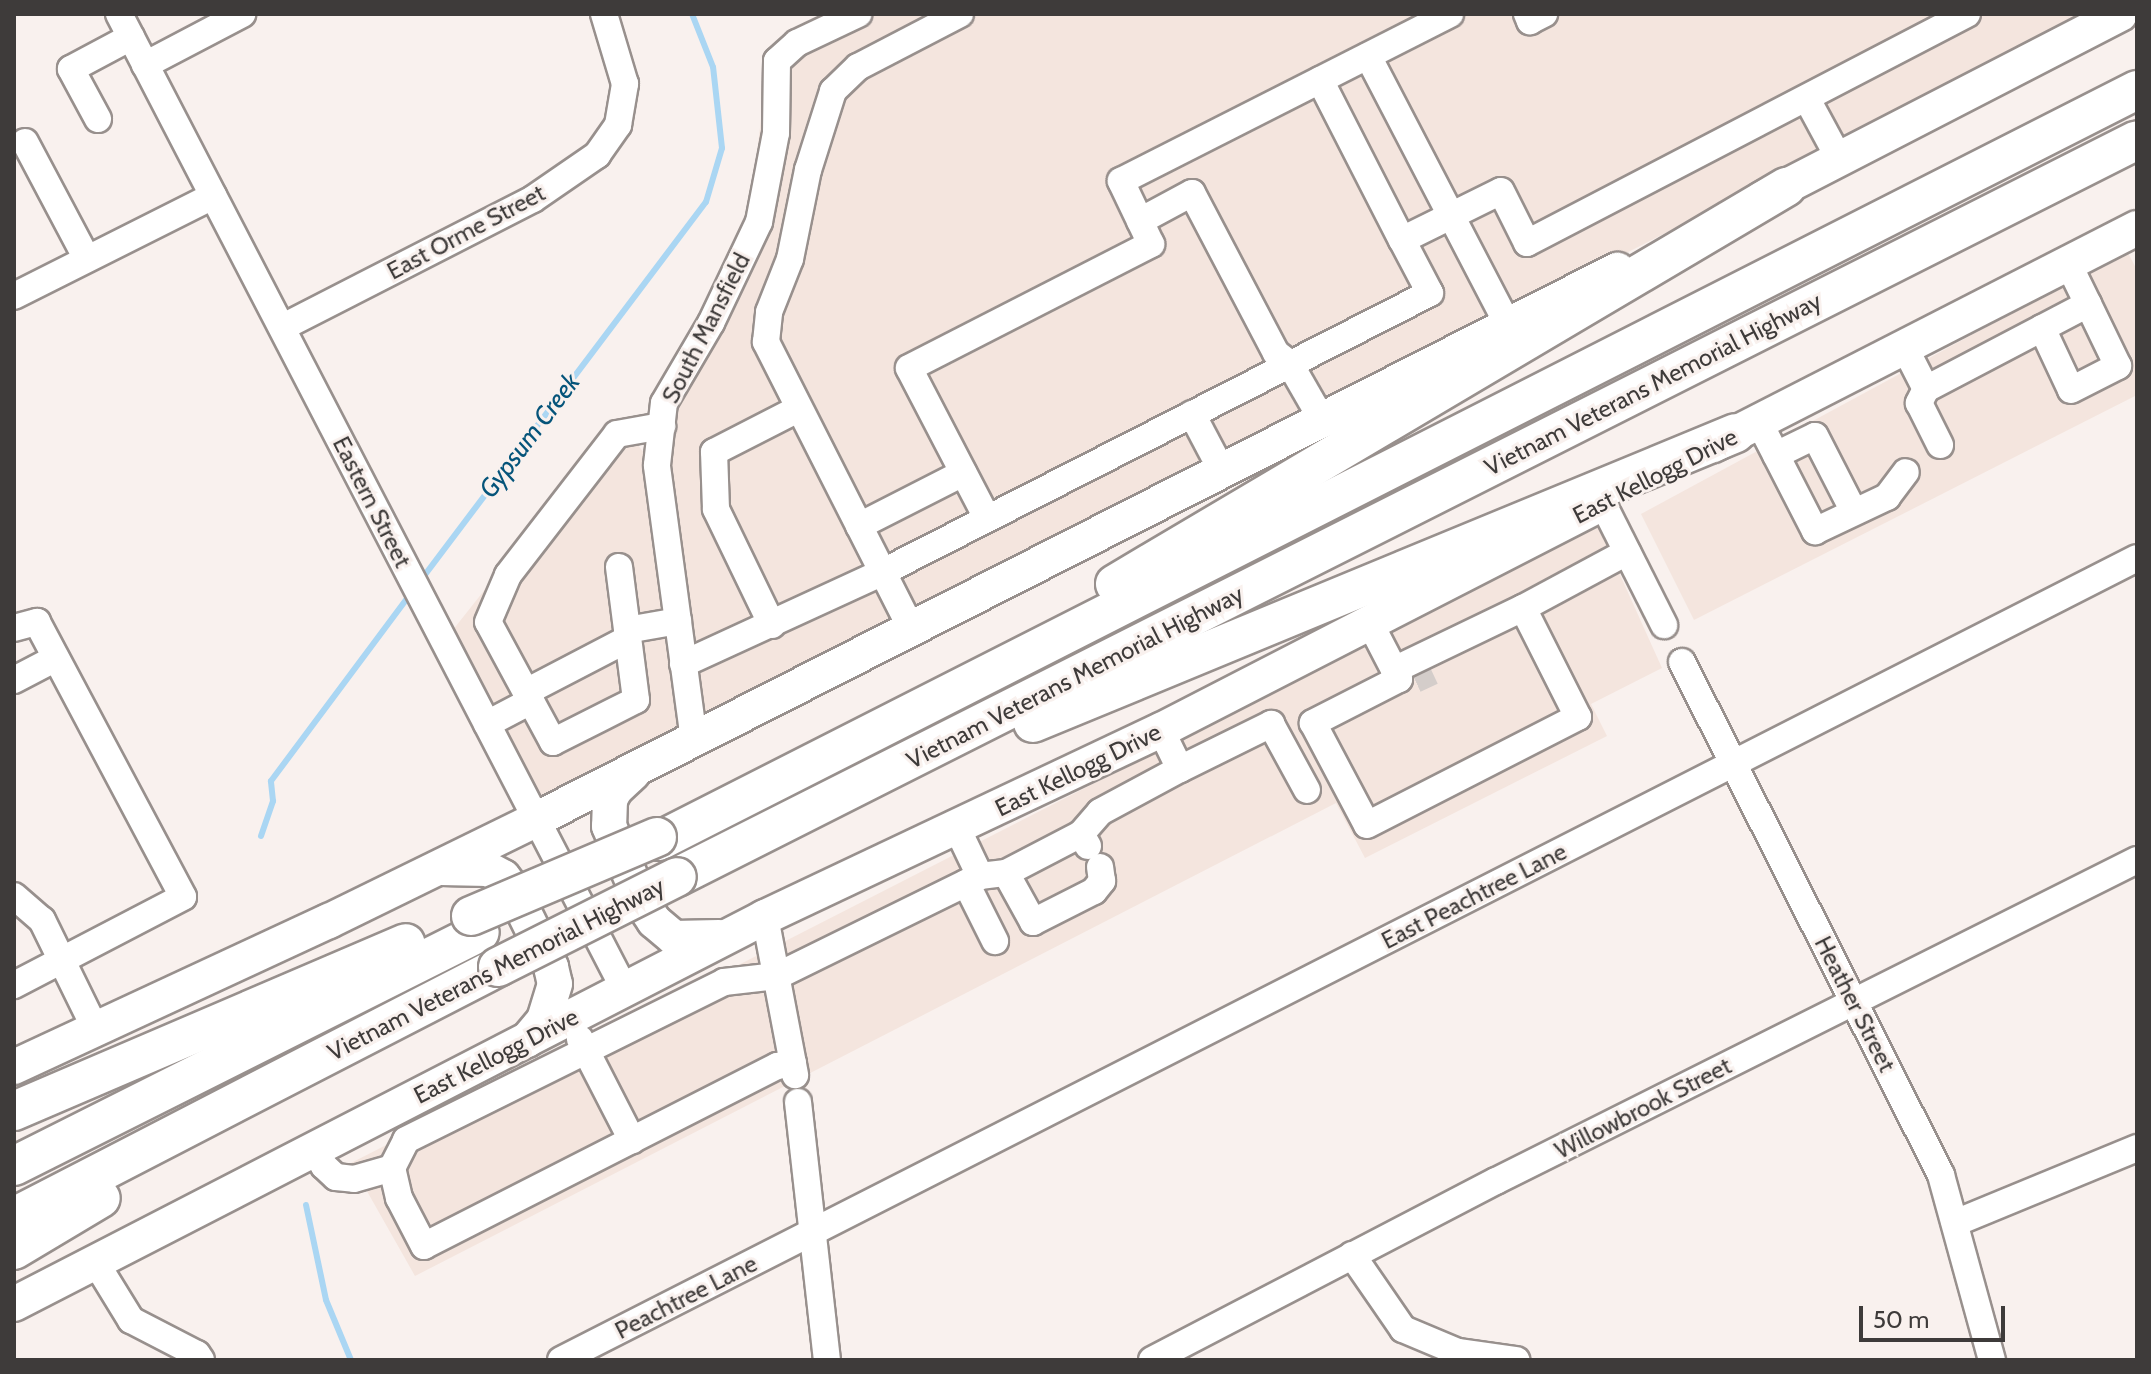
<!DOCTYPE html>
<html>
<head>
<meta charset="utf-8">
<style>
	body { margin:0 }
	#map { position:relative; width:2151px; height:1374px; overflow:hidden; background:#f9f1ee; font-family:Cabin,sans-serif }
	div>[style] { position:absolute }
	.built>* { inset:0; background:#f4e5de }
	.stream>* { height:6px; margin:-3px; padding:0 3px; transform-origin:3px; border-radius:3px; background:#aad6f3 }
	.minor-tunnel>* { height:26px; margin-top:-13px; transform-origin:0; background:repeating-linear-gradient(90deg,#d4cdca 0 26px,transparent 0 39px) }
	.roads { filter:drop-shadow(2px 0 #98908d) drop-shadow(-2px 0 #98908d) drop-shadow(0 2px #98908d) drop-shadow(0 -2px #98908d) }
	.minor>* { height:26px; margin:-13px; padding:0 13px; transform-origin:13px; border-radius:13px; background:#fff }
	.major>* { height:34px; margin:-17px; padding:0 17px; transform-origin:17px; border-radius:17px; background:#fff }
	.highway>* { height:38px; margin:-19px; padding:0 19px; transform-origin:19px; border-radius:19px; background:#fff }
	.bridges { filter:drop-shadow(2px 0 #98908d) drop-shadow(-2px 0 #98908d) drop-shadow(0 2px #98908d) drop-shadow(0 -2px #98908d) }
	.highway-bridge>* { height:38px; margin:-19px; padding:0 19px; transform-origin:19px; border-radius:19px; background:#fff }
	span { translate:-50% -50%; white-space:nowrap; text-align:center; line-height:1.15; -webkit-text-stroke:6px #f9f1ee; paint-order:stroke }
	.street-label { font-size:24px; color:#3e3b3a }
	.water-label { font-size:26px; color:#05547a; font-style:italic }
	.frame { position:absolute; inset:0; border:16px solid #3e3b3a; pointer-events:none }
	.scale { position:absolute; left:1859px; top:1306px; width:146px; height:36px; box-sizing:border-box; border:4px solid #3e3b3a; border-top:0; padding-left:10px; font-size:24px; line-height:28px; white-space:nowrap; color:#3e3b3a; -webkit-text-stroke:6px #f9f1ee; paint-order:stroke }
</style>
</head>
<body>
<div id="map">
	<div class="built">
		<i style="clip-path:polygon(865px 14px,2095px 14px,528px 813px,441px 645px,619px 420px,647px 457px,656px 397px,750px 216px,767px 65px)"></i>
		<i style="clip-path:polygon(2127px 251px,2137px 270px,2137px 395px,1694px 620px,1641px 514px)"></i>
		<i style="clip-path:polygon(1598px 526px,1662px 668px,1591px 704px,1607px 736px,1365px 858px,1336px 803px,415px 1276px,351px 1163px)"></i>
	</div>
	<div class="stream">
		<i style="left:421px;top:580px;width:473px;rotate:-53deg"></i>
		<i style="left:706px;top:202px;width:56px;rotate:-73.5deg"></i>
		<i style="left:722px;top:148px;width:81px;rotate:-96.3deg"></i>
		<i style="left:713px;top:67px;width:57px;rotate:-111.6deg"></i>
		<i style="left:261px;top:836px;width:37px;rotate:-71deg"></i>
		<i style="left:273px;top:801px;width:20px;rotate:-96deg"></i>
		<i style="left:271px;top:781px;width:236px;rotate:-53.3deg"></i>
		<i style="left:306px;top:1205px;width:97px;rotate:78.1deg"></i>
		<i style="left:326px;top:1300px;width:65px;rotate:67.4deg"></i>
	</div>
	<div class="minor-tunnel">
		<i style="left:1415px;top:680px;width:19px;rotate:-25deg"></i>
	</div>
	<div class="roads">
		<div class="minor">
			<i style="left:119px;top:14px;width:1099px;rotate:62.6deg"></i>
			<i style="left:1527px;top:14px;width:8px;rotate:67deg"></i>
			<i style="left:1530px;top:21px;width:16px;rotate:-27deg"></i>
			<i style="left:1368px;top:56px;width:301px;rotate:62.5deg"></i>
			<i style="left:145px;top:65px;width:110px;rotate:-27.7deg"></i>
			<i style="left:1320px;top:80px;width:180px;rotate:62.9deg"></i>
			<i style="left:1807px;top:99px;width:69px;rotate:61.6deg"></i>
			<i style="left:98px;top:119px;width:57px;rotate:-118.4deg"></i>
			<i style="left:71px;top:69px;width:68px;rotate:-28.1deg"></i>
			<i style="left:25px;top:142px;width:132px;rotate:62.1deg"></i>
			<i style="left:1140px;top:221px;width:59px;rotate:-28.3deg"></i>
			<i style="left:1192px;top:193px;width:181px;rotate:62.3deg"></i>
			<i style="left:1276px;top:353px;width:18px;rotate:38deg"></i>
			<i style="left:1290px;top:364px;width:62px;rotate:60.1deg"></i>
			<i style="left:14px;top:296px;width:223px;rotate:-26.7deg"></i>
			<i style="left:283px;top:327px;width:281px;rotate:-27.1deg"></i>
			<i style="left:533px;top:199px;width:78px;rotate:-34.5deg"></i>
			<i style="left:597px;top:155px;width:37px;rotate:-55deg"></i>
			<i style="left:618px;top:125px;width:42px;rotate:-80.3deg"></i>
			<i style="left:625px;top:84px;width:73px;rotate:-106.7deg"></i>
			<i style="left:2042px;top:328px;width:68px;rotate:64.9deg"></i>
			<i style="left:2071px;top:390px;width:53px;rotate:-27.1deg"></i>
			<i style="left:2118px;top:366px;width:69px;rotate:-115.8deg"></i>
			<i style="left:1904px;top:346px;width:48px;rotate:62.9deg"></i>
			<i style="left:1926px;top:389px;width:183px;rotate:-27.7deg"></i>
			<i style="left:2088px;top:304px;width:46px;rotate:-116deg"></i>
			<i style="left:1926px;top:389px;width:16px;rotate:117deg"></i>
			<i style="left:1919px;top:403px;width:47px;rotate:63.4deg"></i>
			<i style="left:1192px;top:414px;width:62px;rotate:62.2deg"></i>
			<i style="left:1759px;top:422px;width:123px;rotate:62.8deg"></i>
			<i style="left:1815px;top:531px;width:80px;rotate:-25.3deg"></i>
			<i style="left:1887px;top:497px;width:31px;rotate:-53deg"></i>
			<i style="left:1776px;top:455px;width:43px;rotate:-26deg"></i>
			<i style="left:1815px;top:436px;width:85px;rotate:62.8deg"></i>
			<i style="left:1602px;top:502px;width:138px;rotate:63.2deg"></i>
			<i style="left:987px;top:518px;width:169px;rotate:-117.5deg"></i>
			<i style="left:909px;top:368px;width:272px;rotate:-27.1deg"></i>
			<i style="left:1151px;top:244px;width:70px;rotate:-115.5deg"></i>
			<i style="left:1121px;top:181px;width:369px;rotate:-26.9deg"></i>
			<i style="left:859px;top:526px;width:117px;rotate:-27deg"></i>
			<i style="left:619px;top:567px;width:134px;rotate:82.7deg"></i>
			<i style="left:636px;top:700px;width:93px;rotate:153.2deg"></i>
			<i style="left:553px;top:742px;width:136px;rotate:-118.4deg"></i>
			<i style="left:488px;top:622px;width:51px;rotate:-66.9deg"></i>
			<i style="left:508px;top:575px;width:178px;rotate:-52.3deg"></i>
			<i style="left:617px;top:434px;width:46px;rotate:-10.1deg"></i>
			<i style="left:772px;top:625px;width:129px;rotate:-115.8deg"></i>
			<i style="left:716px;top:509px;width:57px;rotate:-92deg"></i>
			<i style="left:714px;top:452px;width:94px;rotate:-27.1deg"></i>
			<i style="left:1371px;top:625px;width:61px;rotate:62.6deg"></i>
			<i style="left:1399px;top:679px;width:97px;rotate:152.9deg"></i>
			<i style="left:1313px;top:723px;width:115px;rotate:62.1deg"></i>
			<i style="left:1367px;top:825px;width:237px;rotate:-27.1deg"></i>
			<i style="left:1578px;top:717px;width:122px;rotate:-116.8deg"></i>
			<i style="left:14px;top:628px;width:24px;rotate:-15deg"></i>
			<i style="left:37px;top:622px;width:311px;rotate:62deg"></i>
			<i style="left:183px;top:897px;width:191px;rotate:152.5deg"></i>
			<i style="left:911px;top:628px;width:321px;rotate:-116.9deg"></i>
			<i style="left:766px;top:342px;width:30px;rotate:-84deg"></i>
			<i style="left:769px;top:312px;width:57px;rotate:-68.4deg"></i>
			<i style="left:790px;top:259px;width:91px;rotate:-78.6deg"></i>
			<i style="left:808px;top:170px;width:83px;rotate:-72.4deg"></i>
			<i style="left:833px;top:91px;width:35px;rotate:-44deg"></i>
			<i style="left:858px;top:67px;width:115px;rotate:-27.5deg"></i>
			<i style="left:627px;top:630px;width:52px;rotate:-10deg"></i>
			<i style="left:1682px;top:662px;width:575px;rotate:63.21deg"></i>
			<i style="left:1941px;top:1175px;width:192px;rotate:74.6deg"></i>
			<i style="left:683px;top:664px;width:220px;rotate:-24.7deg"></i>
			<i style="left:883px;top:572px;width:614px;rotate:-27.02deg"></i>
			<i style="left:1430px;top:293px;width:60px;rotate:-117.8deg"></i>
			<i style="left:1402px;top:240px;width:110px;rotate:-26.3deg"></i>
			<i style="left:1501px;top:191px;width:58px;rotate:63.4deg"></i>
			<i style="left:1527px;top:243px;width:496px;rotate:-27.5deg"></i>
			<i style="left:1394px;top:670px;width:143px;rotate:-25.7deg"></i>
			<i style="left:1523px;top:608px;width:118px;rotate:-28.3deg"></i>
			<i style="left:14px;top:680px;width:47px;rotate:-27.6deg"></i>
			<i style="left:526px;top:692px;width:115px;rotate:-27.5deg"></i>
			<i style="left:487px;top:724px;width:50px;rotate:-27.6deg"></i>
			<i style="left:694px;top:740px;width:277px;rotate:-97.7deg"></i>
			<i style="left:657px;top:465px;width:62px;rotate:-83.6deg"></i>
			<i style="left:664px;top:403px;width:93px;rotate:-59.6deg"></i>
			<i style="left:711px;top:323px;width:112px;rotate:-64.6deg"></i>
			<i style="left:759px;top:222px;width:91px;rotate:-79.2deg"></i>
			<i style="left:776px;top:133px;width:72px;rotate:-89.2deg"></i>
			<i style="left:777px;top:61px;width:27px;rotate:-42deg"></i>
			<i style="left:797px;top:43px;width:68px;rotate:-25.4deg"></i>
			<i style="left:1180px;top:769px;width:102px;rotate:-26.3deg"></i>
			<i style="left:1271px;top:724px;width:75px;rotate:61.4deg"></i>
			<i style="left:1088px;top:846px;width:14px;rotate:-120deg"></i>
			<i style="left:1081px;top:834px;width:29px;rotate:-49deg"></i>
			<i style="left:1100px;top:812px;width:91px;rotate:-28.3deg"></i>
			<i style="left:1180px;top:769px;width:43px;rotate:-116deg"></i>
			<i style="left:1006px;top:873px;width:85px;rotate:-27.5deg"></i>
			<i style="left:980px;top:876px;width:26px;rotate:-7deg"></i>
			<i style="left:1006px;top:873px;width:56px;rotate:61.1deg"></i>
			<i style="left:1033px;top:922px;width:68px;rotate:-26.9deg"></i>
			<i style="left:1094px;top:891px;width:13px;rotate:-51deg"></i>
			<i style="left:1102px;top:881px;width:14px;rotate:-98deg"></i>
			<i style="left:966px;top:883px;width:65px;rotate:63.4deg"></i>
			<i style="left:14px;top:896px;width:37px;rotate:41deg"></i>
			<i style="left:42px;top:920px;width:120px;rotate:63.9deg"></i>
			<i style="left:765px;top:917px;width:161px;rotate:79.2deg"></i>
			<i style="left:580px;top:1039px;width:114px;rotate:62.8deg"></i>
			<i style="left:793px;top:1063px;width:16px;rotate:169deg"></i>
			<i style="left:777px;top:1066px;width:396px;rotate:153deg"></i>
			<i style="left:424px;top:1246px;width:54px;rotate:-117.5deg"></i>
			<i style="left:399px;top:1198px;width:31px;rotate:-103deg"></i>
			<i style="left:392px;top:1168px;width:31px;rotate:-63deg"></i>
			<i style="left:406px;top:1140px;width:355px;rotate:-26.4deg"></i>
			<i style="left:724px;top:982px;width:53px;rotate:-6.5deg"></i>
			<i style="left:777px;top:976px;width:226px;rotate:-26.2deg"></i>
			<i style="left:980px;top:876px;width:53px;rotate:-115.6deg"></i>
			<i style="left:798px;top:1102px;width:260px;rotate:83.6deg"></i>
			<i style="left:315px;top:1150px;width:18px;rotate:61deg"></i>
			<i style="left:324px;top:1166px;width:16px;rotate:43deg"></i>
			<i style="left:336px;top:1177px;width:18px;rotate:6deg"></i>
			<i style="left:354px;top:1179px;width:40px;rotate:-16deg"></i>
			<i style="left:1955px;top:1223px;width:197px;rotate:-22.4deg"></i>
			<i style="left:1352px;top:1255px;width:90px;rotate:55.4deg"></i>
			<i style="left:1403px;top:1329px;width:60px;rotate:22.7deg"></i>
			<i style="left:1458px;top:1352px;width:59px;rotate:7.9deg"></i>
			<i style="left:96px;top:1263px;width:67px;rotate:58.4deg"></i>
			<i style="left:131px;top:1320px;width:74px;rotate:27.3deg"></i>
			<i style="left:197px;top:1354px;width:7px;rotate:56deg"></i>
			<i style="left:561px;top:1360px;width:1768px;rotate:-26.97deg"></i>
			<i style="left:1152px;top:1360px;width:388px;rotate:-27.5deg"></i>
			<i style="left:1496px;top:1181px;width:717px;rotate:-26.6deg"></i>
		</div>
		<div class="major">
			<i style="left:1762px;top:199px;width:403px;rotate:-27.3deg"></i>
			<i style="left:1713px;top:445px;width:476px;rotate:-27.1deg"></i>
			<i style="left:633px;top:773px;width:25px;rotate:137deg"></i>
			<i style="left:615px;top:790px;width:11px;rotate:117deg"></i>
			<i style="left:610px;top:800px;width:26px;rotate:92deg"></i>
			<i style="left:609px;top:826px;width:84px;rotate:66.8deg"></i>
			<i style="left:642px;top:903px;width:22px;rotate:56deg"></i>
			<i style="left:654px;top:921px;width:26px;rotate:40deg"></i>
			<i style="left:674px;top:938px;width:45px;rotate:-1.3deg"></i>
			<i style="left:441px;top:868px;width:47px;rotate:1.2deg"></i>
			<i style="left:488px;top:869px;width:17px;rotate:28deg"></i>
			<i style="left:503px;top:877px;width:16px;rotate:52deg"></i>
			<i style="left:513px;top:890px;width:86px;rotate:63.7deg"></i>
			<i style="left:551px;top:967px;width:17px;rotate:77deg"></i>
			<i style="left:555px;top:984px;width:38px;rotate:107deg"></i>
			<i style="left:544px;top:1020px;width:26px;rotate:130deg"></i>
			<i style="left:14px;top:1067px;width:347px;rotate:-24.9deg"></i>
			<i style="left:329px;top:921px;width:232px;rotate:-26.1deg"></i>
			<i style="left:537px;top:819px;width:1212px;rotate:-26.95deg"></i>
			<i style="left:14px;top:1304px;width:845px;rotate:-27.26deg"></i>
			<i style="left:765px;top:917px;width:438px;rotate:-25.3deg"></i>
			<i style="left:1161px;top:730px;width:481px;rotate:-27.2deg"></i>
		</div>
		<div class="highway">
			<i style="left:1115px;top:584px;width:780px;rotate:-30.61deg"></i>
			<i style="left:1033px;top:723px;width:760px;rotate:-22.42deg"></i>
			<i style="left:659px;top:841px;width:1658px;rotate:-26.94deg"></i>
			<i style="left:677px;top:877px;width:1635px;rotate:-26.78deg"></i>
			<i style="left:14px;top:1111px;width:426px;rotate:-23.2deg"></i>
			<i style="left:14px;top:1166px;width:521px;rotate:-26.66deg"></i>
			<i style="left:14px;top:1217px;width:545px;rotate:-27.32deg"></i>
			<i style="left:14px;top:1250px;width:101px;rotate:-30.9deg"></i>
		</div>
	</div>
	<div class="bridges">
		<div class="highway-bridge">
			<i style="left:471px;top:916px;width:202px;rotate:-23deg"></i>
			<i style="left:498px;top:967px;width:200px;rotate:-26.7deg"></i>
		</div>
	</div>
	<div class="street-label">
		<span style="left:466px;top:232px;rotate:-28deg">East Orme Street</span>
		<span style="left:706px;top:328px;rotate:-63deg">South Mansfield</span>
		<span style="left:1653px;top:384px;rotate:-27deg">Vietnam Veterans Memorial Highway</span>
		<span style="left:1655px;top:476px;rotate:-27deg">East Kellogg Drive</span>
		<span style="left:372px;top:502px;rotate:63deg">Eastern Street</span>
		<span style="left:1075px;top:677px;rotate:-27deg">Vietnam Veterans Memorial Highway</span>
		<span style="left:1078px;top:770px;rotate:-26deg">East Kellogg Drive</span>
		<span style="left:1474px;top:896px;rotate:-27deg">East Peachtree Lane</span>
		<span style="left:496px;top:969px;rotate:-27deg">Vietnam Veterans Memorial Highway</span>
		<span style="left:1855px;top:1004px;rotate:63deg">Heather Street</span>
		<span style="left:496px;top:1056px;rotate:-27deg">East Kellogg Drive</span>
		<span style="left:1643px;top:1108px;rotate:-27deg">Willowbrook Street</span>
		<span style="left:686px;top:1297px;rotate:-27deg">Peachtree Lane</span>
	</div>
	<div class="water-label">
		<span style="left:530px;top:436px;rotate:-53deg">Gypsum Creek</span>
	</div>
	<div class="frame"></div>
	<div class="scale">50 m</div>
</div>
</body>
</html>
